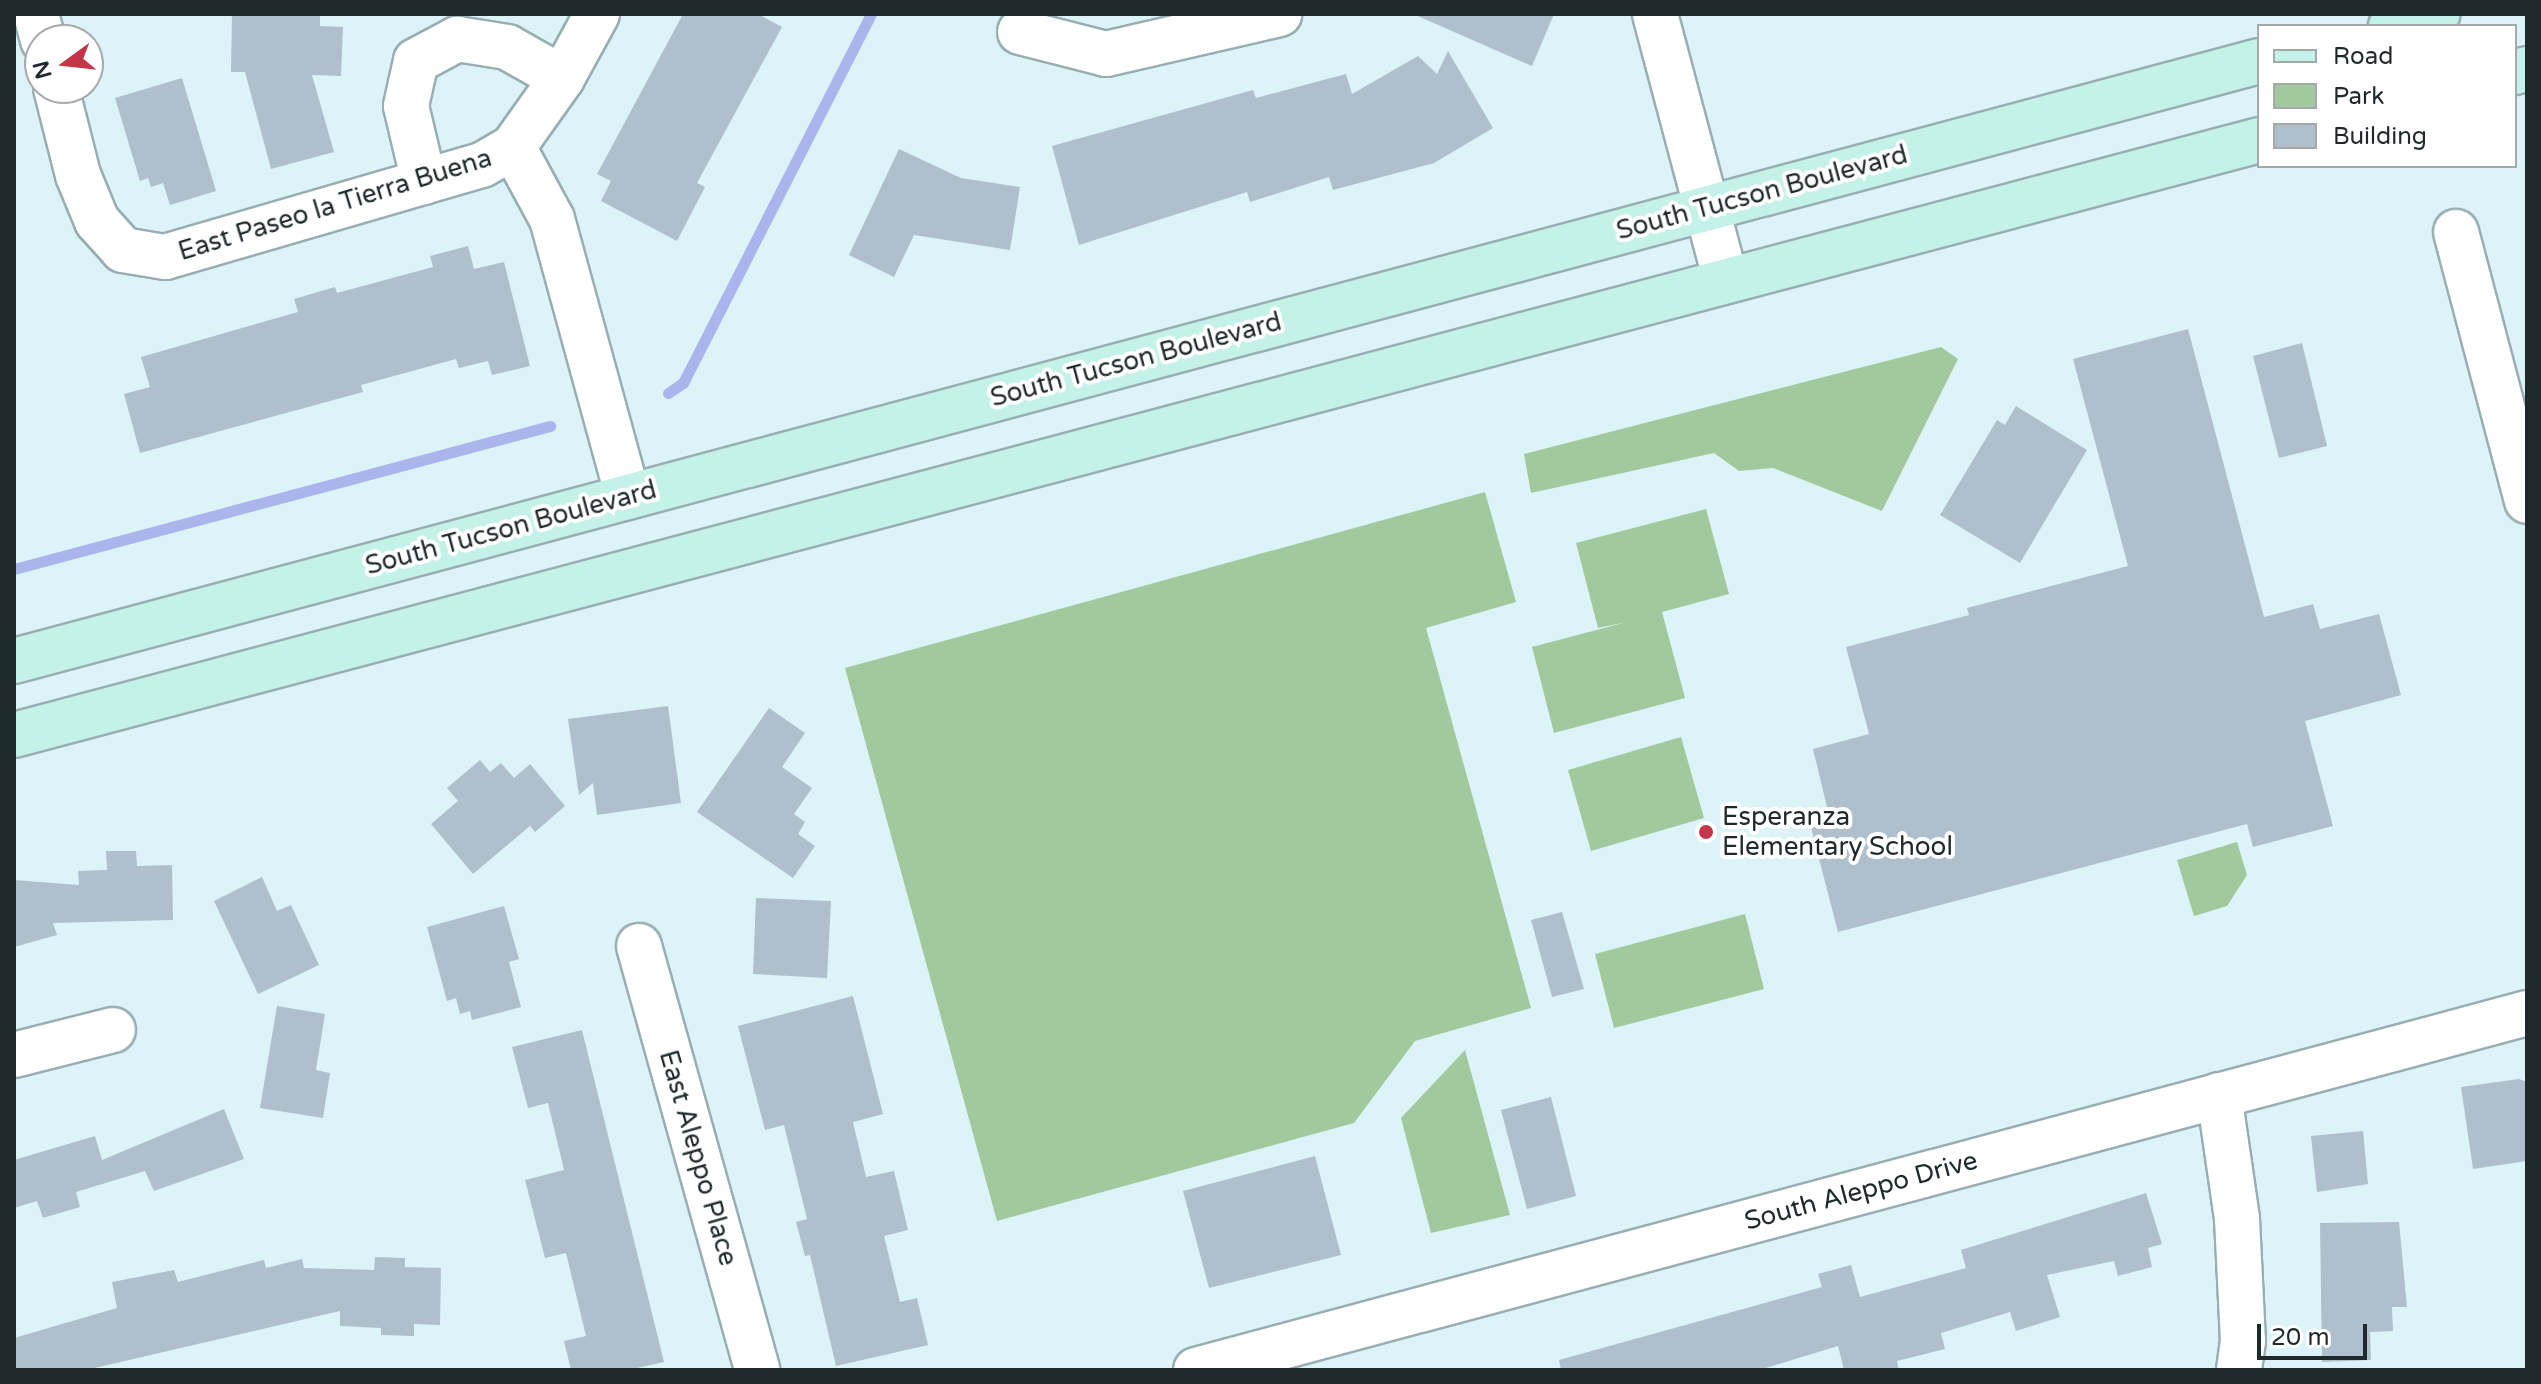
<!DOCTYPE html>
<html>
<head>
<meta charset="utf-8">
<style>
	body { margin:0 }
	#map { position:relative; width:2541px; height:1384px; overflow:hidden; background:#dcf4f8; font-family:"Varela Round",sans-serif }
	div>[style] { position:absolute }
	.green>* { inset:0; background:#a2c99d }
	.stream>* { height:11px; margin:-5.5px; padding:0 5.5px; transform-origin:5.5px; border-radius:5.5px; background:#aab4ed }
	.building>* { inset:0; background:#afbfcc }
	.roads { filter:drop-shadow(2px 0 #98aeb2) drop-shadow(-2px 0 #98aeb2) drop-shadow(0 2px #98aeb2) drop-shadow(0 -2px #98aeb2) }
	.street>* { height:44px; margin:-22px; padding:0 22px; transform-origin:22px; border-radius:22px; background:#fff }
	.secondary>* { height:44px; margin:-22px; padding:0 22px; transform-origin:22px; border-radius:22px; background:#c5f2e8 }
	.dots>* { width:22px; height:22px; translate:-50% -50%; box-sizing:border-box; border:4px solid #fff; border-radius:50% }
	span { translate:-50% -50%; white-space:nowrap; text-align:center; line-height:1.15; -webkit-text-stroke:8px #fff; paint-order:stroke }
	.street-label { font-size:26px; color:#1f282a }
	.poi-label { font-size:26px; color:#1f282a }
	.left { translate:0 -50%; text-align:left }
	.frame { position:absolute; inset:0; border:16px solid #1f282a; pointer-events:none }
	.legend { position:absolute; left:2257px; top:24px; width:260px; height:144px; box-sizing:border-box; background:#fff; border:2px solid #a5a9aa; margin:0; padding:10px 14px; list-style:none; font-size:24px; color:#1f282a }
	.legend li { display:flex; align-items:center; gap:16px; height:40px }
	.legend b { width:40px; border:2px solid #a5a9aa }
	.north { position:absolute; left:24px; top:24px; width:80px; height:80px; box-sizing:border-box; background:#fff; border:2px solid #a5a9aa; border-radius:50%; rotate:255deg; font-size:22px; font-weight:700; line-height:32px; text-align:center; color:#1f282a }
	.north::after { content:''; display:block; margin:auto; width:28px; height:36px; background:#c5354a; clip-path:polygon(50% 0,100% 100%,50% 72%,0 100%) }
	.scale { position:absolute; left:2257px; top:1324px; width:110px; height:36px; box-sizing:border-box; border:4px solid #1f282a; border-top:0; padding-left:10px; font-size:24px; line-height:28px; white-space:nowrap; color:#1f282a; -webkit-text-stroke:6px #fff; paint-order:stroke }
</style>
</head>
<body>
<div id="map">
	<div class="green">
		<i style="clip-path:polygon(1941px 347px,1958px 359px,1882px 511px,1773px 468px,1739px 471px,1714px 453px,1531px 493px,1524px 454px)"></i>
		<i style="clip-path:polygon(1485px 492px,1516px 602px,1426px 628px,1531px 1008px,1415px 1041px,1354px 1123px,997px 1221px,845px 668px)"></i>
		<i style="clip-path:polygon(1706px 509px,1729px 594px,1662px 612px,1685px 698px,1554px 733px,1532px 647px,1627px 622px,1598px 628px,1576px 543px)"></i>
		<i style="clip-path:polygon(1681px 737px,1704px 818px,1591px 851px,1568px 770px)"></i>
		<i style="clip-path:polygon(2237px 842px,2247px 875px,2227px 906px,2194px 916px,2177px 860px)"></i>
		<i style="clip-path:polygon(1745px 914px,1764px 989px,1614px 1028px,1595px 954px)"></i>
		<i style="clip-path:polygon(1465px 1050px,1510px 1215px,1431px 1233px,1401px 1118px)"></i>
	</div>
	<div class="stream">
		<i style="left:668px;top:393px;width:18px;rotate:-34deg"></i>
		<i style="left:683px;top:383px;width:414px;rotate:-63deg"></i>
		<i style="left:14px;top:569px;width:555px;rotate:-14.94deg"></i>
	</div>
	<div class="building">
		<i style="clip-path:polygon(232px 14px,320px 14px,320px 26px,343px 27px,341px 76px,312px 75px,334px 152px,271px 169px,245px 72px,231px 72px)"></i>
		<i style="clip-path:polygon(683px 14px,758px 14px,782px 27px,697px 183px,705px 187px,677px 241px,601px 201px,611px 181px,597px 174px)"></i>
		<i style="clip-path:polygon(1413px 14px,1554px 14px,1532px 66px)"></i>
		<i style="clip-path:polygon(1448px 51px,1493px 128px,1434px 163px,1333px 190px,1329px 177px,1250px 202px,1247px 192px,1079px 245px,1052px 146px,1253px 90px,1256px 98px,1346px 74px,1352px 94px,1418px 56px,1437px 74px)"></i>
		<i style="clip-path:polygon(182px 78px,216px 191px,170px 205px,163px 183px,151px 187px,148px 178px,140px 181px,115px 98px)"></i>
		<i style="clip-path:polygon(899px 149px,961px 178px,1020px 187px,1010px 250px,914px 235px,894px 277px,849px 255px)"></i>
		<i style="clip-path:polygon(468px 246px,474px 269px,504px 262px,530px 366px,492px 375px,488px 361px,459px 368px,456px 359px,361px 385px,363px 392px,140px 453px,124px 394px,150px 387px,141px 357px,298px 312px,294px 299px,335px 287px,337px 293px,433px 267px,430px 256px)"></i>
		<i style="clip-path:polygon(2188px 329px,2264px 617px,2313px 604px,2320px 629px,2379px 614px,2401px 695px,2305px 721px,2333px 826px,2253px 847px,2247px 824px,1838px 932px,1808px 816px,1828px 811px,1813px 749px,1869px 734px,1846px 647px,1969px 615px,1967px 608px,2128px 566px,2073px 359px)"></i>
		<i style="clip-path:polygon(2302px 343px,2327px 446px,2279px 458px,2253px 356px)"></i>
		<i style="clip-path:polygon(2016px 406px,2087px 450px,2020px 563px,1940px 515px,1997px 420px,2005px 425px)"></i>
		<i style="clip-path:polygon(668px 706px,681px 803px,597px 815px,593px 783px,579px 795px,568px 719px)"></i>
		<i style="clip-path:polygon(769px 708px,805px 733px,782px 767px,812px 788px,794px 814px,805px 822px,798px 834px,815px 846px,793px 878px,697px 812px)"></i>
		<i style="clip-path:polygon(480px 760px,490px 772px,501px 763px,514px 778px,530px 764px,565px 806px,535px 832px,530px 826px,473px 874px,431px 824px,458px 801px,447px 788px)"></i>
		<i style="clip-path:polygon(106px 851px,136px 851px,137px 866px,172px 865px,173px 920px,53px 923px,57px 935px,14px 947px,14px 880px,79px 885px,78px 871px,107px 870px)"></i>
		<i style="clip-path:polygon(262px 877px,277px 911px,291px 905px,319px 965px,258px 994px,214px 901px)"></i>
		<i style="clip-path:polygon(756px 898px,831px 901px,827px 978px,753px 974px)"></i>
		<i style="clip-path:polygon(504px 906px,519px 959px,509px 962px,521px 1007px,472px 1020px,470px 1011px,460px 1014px,456px 998px,447px 1001px,427px 927px)"></i>
		<i style="clip-path:polygon(1562px 912px,1584px 989px,1552px 997px,1531px 920px)"></i>
		<i style="clip-path:polygon(853px 996px,883px 1114px,853px 1122px,866px 1177px,894px 1171px,908px 1230px,884px 1236px,900px 1302px,917px 1298px,928px 1345px,836px 1366px,810px 1255px,805px 1256px,796px 1222px,807px 1219px,784px 1125px,765px 1130px,738px 1026px)"></i>
		<i style="clip-path:polygon(277px 1006px,325px 1014px,316px 1070px,330px 1073px,323px 1118px,260px 1108px)"></i>
		<i style="clip-path:polygon(582px 1030px,664px 1362px,628px 1370px,571px 1370px,564px 1341px,586px 1336px,566px 1253px,545px 1258px,525px 1180px,564px 1170px,548px 1103px,528px 1108px,512px 1047px)"></i>
		<i style="clip-path:polygon(2519px 1079px,2527px 1082px,2527px 1161px,2473px 1169px,2461px 1087px)"></i>
		<i style="clip-path:polygon(1551px 1097px,1576px 1196px,1527px 1209px,1501px 1110px)"></i>
		<i style="clip-path:polygon(224px 1109px,244px 1159px,154px 1191px,145px 1171px,76px 1192px,80px 1207px,43px 1218px,37px 1201px,14px 1208px,14px 1160px,95px 1136px,102px 1160px)"></i>
		<i style="clip-path:polygon(2363px 1131px,2368px 1184px,2317px 1192px,2311px 1136px)"></i>
		<i style="clip-path:polygon(1315px 1156px,1341px 1255px,1209px 1288px,1183px 1191px)"></i>
		<i style="clip-path:polygon(2146px 1193px,2162px 1244px,2148px 1248px,2152px 1267px,2118px 1276px,2114px 1261px,2047px 1275px,2060px 1317px,2016px 1331px,2010px 1312px,1941px 1333px,1945px 1349px,1897px 1361px,1899px 1370px,1844px 1370px,1838px 1346px,1759px 1370px,1561px 1370px,1559px 1360px,1822px 1287px,1818px 1274px,1851px 1265px,1860px 1297px,1966px 1268px,1961px 1250px)"></i>
		<i style="clip-path:polygon(2399px 1222px,2407px 1307px,2392px 1307px,2393px 1331px,2370px 1332px,2371px 1360px,2322px 1362px,2320px 1223px)"></i>
		<i style="clip-path:polygon(375px 1257px,405px 1258px,405px 1267px,441px 1268px,440px 1325px,414px 1324px,414px 1336px,381px 1335px,381px 1328px,340px 1326px,340px 1311px,86px 1370px,14px 1370px,14px 1338px,117px 1308px,112px 1282px,174px 1270px,178px 1282px,264px 1260px,266px 1268px,302px 1259px,304px 1268px,374px 1270px)"></i>
	</div>
	<div class="roads">
		<div class="street">
			<i style="left:36px;top:14px;width:27px;rotate:75deg"></i>
			<i style="left:1655px;top:14px;width:275px;rotate:75.1deg"></i>
			<i style="left:1020px;top:32px;width:89px;rotate:14.3deg"></i>
			<i style="left:1106px;top:54px;width:178px;rotate:-13deg"></i>
			<i style="left:56px;top:88px;width:90px;rotate:75.8deg"></i>
			<i style="left:78px;top:175px;width:50px;rotate:67.6deg"></i>
			<i style="left:97px;top:221px;width:39px;rotate:48deg"></i>
			<i style="left:123px;top:250px;width:43px;rotate:9.5deg"></i>
			<i style="left:165px;top:257px;width:330px;rotate:-16.2deg"></i>
			<i style="left:482px;top:165px;width:36px;rotate:-30deg"></i>
			<i style="left:513px;top:147px;width:85px;rotate:-54.6deg"></i>
			<i style="left:562px;top:78px;width:73px;rotate:-61.3deg"></i>
			<i style="left:513px;top:147px;width:82px;rotate:61.6deg"></i>
			<i style="left:552px;top:219px;width:288px;rotate:74.7deg"></i>
			<i style="left:424px;top:182px;width:78px;rotate:-103.3deg"></i>
			<i style="left:406px;top:106px;width:46px;rotate:-77.5deg"></i>
			<i style="left:416px;top:61px;width:47px;rotate:-28.2deg"></i>
			<i style="left:457px;top:39px;width:51px;rotate:9.1deg"></i>
			<i style="left:507px;top:47px;width:63px;rotate:29.4deg"></i>
			<i style="left:2456px;top:232px;width:278px;rotate:75.2deg"></i>
			<i style="left:639px;top:946px;width:440px;rotate:74.4deg"></i>
			<i style="left:14px;top:1055px;width:102px;rotate:-14.2deg"></i>
			<i style="left:2219px;top:1095px;width:125px;rotate:81.7deg"></i>
			<i style="left:2237px;top:1219px;width:122px;rotate:87.2deg"></i>
			<i style="left:2243px;top:1341px;width:29px;rotate:98deg"></i>
			<i style="left:1196px;top:1370px;width:1378px;rotate:-15.01deg"></i>
		</div>
		<div class="secondary">
			<i style="left:2391px;top:26px;width:48px;rotate:-14.6deg"></i>
			<i style="left:2515px;top:72px;width:12px;rotate:-14deg"></i>
			<i style="left:14px;top:661px;width:2324px;rotate:-14.96deg"></i>
			<i style="left:14px;top:735px;width:2323px;rotate:-14.84deg"></i>
		</div>
	</div>
	<div class="dots">
		<i style="left:1706px;top:832px;background:#c5354a"></i>
	</div>
	<div class="street-label">
		<span style="left:1762px;top:193px;rotate:-15deg">South Tucson Boulevard</span>
		<span style="left:335px;top:205px;rotate:-17deg">East Paseo la Tierra Buena</span>
		<span style="left:1136px;top:360px;rotate:-15deg">South Tucson Boulevard</span>
		<span style="left:511px;top:528px;rotate:-15deg">South Tucson Boulevard</span>
		<span style="left:698px;top:1158px;rotate:74deg">East Aleppo Place</span>
		<span style="left:1861px;top:1191px;rotate:-15deg">South Aleppo Drive</span>
	</div>
	<div class="poi-label">
		<span class="left" style="left:1722px;top:832px">Esperanza<br>Elementary School</span>
	</div>
	<div class="frame"></div>
	<ul class="legend">
	<li><b style="height:10px;background:#c5f2e8"></b>Road</li>
	<li><b style="height:22px;background:#a2c99d"></b>Park</li>
	<li><b style="height:22px;background:#afbfcc"></b>Building</li>
	</ul>
	<div class="north">N</div>
	<div class="scale">20 m</div>
</div>
</body>
</html>
